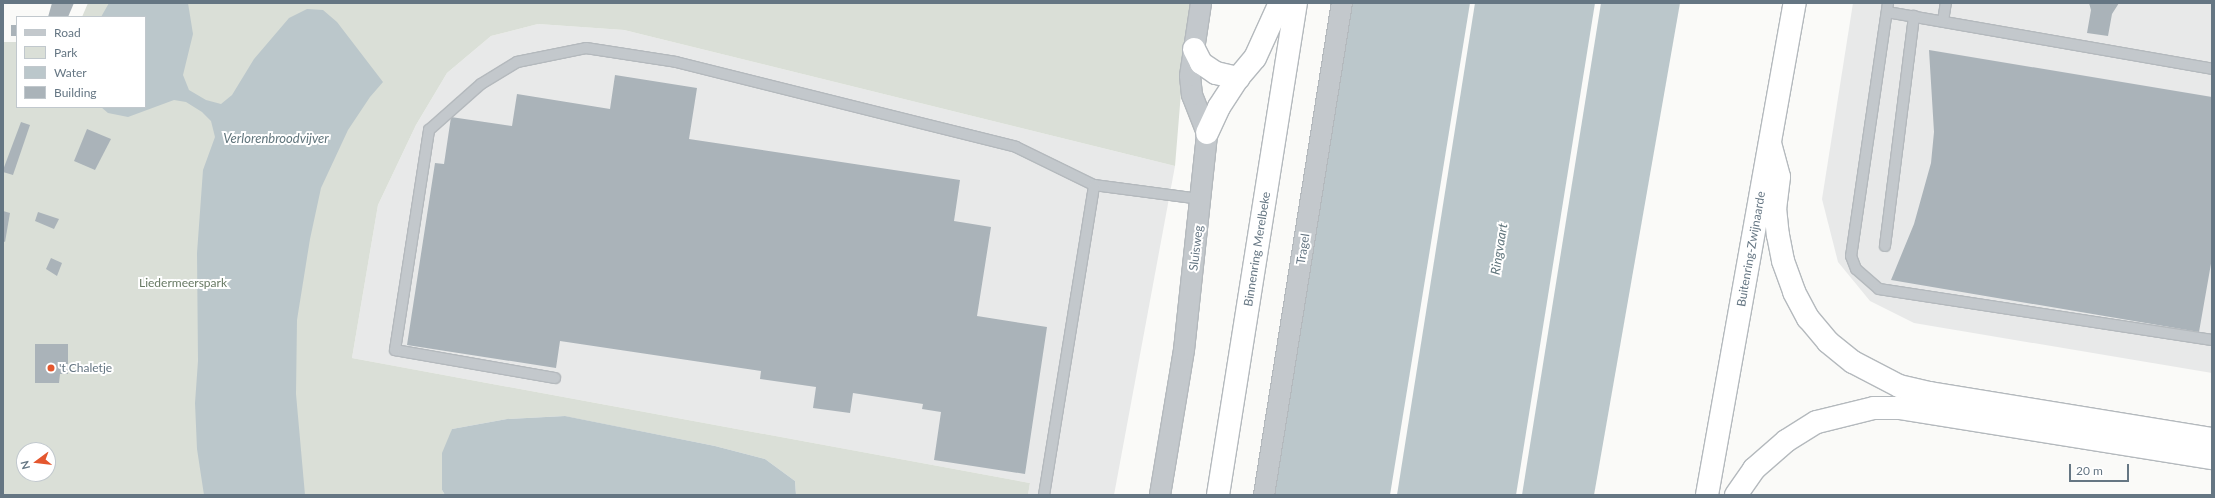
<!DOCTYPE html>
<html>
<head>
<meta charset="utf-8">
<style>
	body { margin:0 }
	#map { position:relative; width:2215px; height:498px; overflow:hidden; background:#fafaf8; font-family:Lato,sans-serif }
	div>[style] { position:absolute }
	.built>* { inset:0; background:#e8e9e9 }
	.green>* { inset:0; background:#dadfd7 }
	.water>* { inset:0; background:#bbc7cb }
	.building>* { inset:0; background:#aab3b9 }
	.roads { filter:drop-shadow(1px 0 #b4b9bd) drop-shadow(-1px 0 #b4b9bd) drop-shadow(0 1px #b4b9bd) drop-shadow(0 -1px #b4b9bd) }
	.service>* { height:10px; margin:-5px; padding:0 5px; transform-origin:5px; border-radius:5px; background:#c3c8cc }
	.minor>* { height:20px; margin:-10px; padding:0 10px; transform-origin:10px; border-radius:10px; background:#c3c8cc }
	.trunk>* { height:22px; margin:-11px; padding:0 11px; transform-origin:11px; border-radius:11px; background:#fff }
	.dots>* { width:11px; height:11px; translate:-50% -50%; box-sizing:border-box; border:2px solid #fff; border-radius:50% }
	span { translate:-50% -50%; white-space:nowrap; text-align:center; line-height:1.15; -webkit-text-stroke:4px #fff; paint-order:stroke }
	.street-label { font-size:12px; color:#657683 }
	.park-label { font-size:12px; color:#687a64 }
	.poi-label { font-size:12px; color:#657683 }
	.left { translate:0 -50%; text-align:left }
	.water-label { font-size:13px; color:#60757c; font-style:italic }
	.frame { position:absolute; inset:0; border:4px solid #657683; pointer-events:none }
	.legend { position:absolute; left:16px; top:16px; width:130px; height:92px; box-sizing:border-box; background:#fff; border:1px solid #c1c8cd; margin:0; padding:5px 7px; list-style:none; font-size:12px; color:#657683 }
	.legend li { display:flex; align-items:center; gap:8px; height:20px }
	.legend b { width:20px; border:1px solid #c1c8cd }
	.north { position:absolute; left:16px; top:442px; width:40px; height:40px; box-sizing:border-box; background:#fff; border:1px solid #c1c8cd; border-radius:50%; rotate:255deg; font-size:11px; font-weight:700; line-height:16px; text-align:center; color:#657683 }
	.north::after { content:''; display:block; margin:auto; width:14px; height:18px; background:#e4572e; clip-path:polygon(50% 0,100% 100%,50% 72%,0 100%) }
	.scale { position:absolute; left:2069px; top:464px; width:60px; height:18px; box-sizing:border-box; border:2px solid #657683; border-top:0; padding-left:5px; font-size:12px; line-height:14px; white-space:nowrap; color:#657683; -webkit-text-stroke:3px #fff; paint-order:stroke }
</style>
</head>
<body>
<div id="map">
	<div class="built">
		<i style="clip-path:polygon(1853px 3px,2212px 3px,2212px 373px,1914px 323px,1870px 301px,1838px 262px,1822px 199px)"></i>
		<i style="clip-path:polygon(538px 24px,624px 30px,1175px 166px,1114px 495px,1028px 495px,1030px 483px,352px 358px,378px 205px,416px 125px,447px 73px,491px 36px)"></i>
	</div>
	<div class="green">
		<i style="clip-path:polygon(evenodd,88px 3px,1193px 3px,1184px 56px,1175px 166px,624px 30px,538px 24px,491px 36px,447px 73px,416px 125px,378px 205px,352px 358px,1030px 483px,1028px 495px,796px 495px,795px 481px,765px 459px,715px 446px,564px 416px,507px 419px,452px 429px,442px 490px,445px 495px,3px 495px,3px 42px,17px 42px,17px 107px,145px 107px,145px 17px,82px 17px,88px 3px,24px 450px,48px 450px,48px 474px,24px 474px,24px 450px)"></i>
	</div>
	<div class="water">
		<i style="clip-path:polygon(109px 3px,188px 3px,193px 34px,183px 75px,189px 90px,206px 100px,221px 104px,232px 95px,254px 59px,289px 18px,307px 9px,323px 10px,337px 22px,383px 82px,370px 97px,348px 130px,321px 188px,310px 239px,297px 320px,296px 394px,305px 495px,204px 495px,197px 449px,195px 403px,198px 361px,197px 253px,203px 170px,215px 137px,211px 121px,202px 112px,186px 102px,174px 100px,128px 117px,108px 113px,101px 107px,145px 107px,145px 17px,101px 17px)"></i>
		<i style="clip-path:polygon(1350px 3px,1470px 3px,1390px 495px,1271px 495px)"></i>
		<i style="clip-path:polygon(1475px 3px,1595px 3px,1516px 495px,1397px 495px)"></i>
		<i style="clip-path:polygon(1601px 3px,1680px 3px,1594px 495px,1522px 495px)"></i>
		<i style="clip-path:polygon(565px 416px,715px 446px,765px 459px,795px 481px,796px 495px,445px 495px,442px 490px,442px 453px,452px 429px,507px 419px)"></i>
	</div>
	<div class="building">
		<i style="clip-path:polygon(52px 3px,74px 3px,68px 17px,48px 17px)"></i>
		<i style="clip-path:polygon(2089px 3px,2119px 3px,2112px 14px,2108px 36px,2087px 33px,2091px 10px)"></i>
		<i style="clip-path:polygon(11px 25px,17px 25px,17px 36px,11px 36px)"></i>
		<i style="clip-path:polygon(1929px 50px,2212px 97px,2212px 258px,2199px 332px,1891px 280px,1914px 224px,1931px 163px,1934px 132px)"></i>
		<i style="clip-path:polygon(615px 75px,697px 88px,689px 139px,960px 180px,954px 221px,991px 227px,977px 316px,1047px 327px,1025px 474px,934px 460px,941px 412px,922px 409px,923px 404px,853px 393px,850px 413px,813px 408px,816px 387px,760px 379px,761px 371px,560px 341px,556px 368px,407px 345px,435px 163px,444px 164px,451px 117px,512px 126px,517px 94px,610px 109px)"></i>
		<i style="clip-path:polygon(21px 122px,30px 125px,13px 175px,3px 172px,3px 170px)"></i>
		<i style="clip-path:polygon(87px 129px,111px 139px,95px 170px,74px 161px)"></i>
		<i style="clip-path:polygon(3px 211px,10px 213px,5px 242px,3px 241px)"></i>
		<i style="clip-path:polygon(38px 212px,59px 219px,54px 229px,35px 221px)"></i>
		<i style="clip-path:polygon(51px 258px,62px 263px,57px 276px,46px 269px)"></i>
		<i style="clip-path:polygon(35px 344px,68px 344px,68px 374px,60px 374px,59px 383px,35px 383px)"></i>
	</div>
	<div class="roads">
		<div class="service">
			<i style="left:1888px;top:3px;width:256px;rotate:98.3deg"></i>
			<i style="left:1851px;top:256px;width:14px;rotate:69deg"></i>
			<i style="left:1856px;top:269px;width:30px;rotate:41deg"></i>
			<i style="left:1879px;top:289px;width:337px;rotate:8.7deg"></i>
			<i style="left:1887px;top:12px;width:330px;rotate:9.9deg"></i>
			<i style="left:1943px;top:21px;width:18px;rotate:-81deg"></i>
			<i style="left:1885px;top:246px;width:232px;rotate:-82.8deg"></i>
			<i style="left:555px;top:378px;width:162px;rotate:-170.1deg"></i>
			<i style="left:395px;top:350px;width:223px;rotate:-81.2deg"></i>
			<i style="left:429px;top:130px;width:69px;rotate:-41.5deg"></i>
			<i style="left:481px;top:84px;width:42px;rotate:-31.4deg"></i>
			<i style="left:517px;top:62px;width:70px;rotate:-11.5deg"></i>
			<i style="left:586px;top:48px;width:91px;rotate:8.8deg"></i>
			<i style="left:676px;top:62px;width:350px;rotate:14deg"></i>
			<i style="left:1016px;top:147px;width:87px;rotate:26deg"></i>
			<i style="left:1094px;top:185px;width:108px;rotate:7.5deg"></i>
			<i style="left:1044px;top:495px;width:314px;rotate:-80.8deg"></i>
		</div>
		<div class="minor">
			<i style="left:1160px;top:495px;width:147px;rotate:-80.6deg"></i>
			<i style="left:1184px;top:350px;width:218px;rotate:-83.9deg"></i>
			<i style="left:1207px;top:133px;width:41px;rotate:-111.5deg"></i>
			<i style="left:1192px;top:95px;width:19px;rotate:-96deg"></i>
			<i style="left:1190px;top:76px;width:74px;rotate:-81.4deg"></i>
			<i style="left:1264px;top:495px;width:498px;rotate:-81deg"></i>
		</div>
		<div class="trunk">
			<i style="left:1194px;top:49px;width:16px;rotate:63deg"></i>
			<i style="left:1201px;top:63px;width:18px;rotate:34deg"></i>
			<i style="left:1216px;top:73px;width:23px;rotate:13deg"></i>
			<i style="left:1207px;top:133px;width:29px;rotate:-65deg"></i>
			<i style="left:1219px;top:107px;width:35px;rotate:-57deg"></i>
			<i style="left:1238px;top:78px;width:26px;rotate:-50deg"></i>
			<i style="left:1255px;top:58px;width:60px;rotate:-65.6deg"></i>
			<i style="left:1770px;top:143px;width:35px;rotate:75deg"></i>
			<i style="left:1779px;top:177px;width:31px;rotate:97deg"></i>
			<i style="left:1775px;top:208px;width:27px;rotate:84deg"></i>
			<i style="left:1778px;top:235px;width:26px;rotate:79deg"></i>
			<i style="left:1783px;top:261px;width:33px;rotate:70deg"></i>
			<i style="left:1794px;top:292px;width:30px;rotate:62deg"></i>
			<i style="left:1808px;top:318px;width:31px;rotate:50deg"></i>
			<i style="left:1828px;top:342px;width:32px;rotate:39deg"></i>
			<i style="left:1853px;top:362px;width:52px;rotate:27.6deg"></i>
			<i style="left:1899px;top:386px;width:32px;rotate:13deg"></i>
			<i style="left:1930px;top:393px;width:286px;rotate:9.3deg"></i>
			<i style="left:1218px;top:495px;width:498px;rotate:-81deg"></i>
			<i style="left:1707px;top:495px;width:500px;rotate:-79.9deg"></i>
			<i style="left:1736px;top:495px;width:32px;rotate:-55deg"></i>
			<i style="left:1754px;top:469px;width:43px;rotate:-41.2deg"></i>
			<i style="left:1786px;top:441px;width:36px;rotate:-32deg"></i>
			<i style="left:1817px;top:422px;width:59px;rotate:-13.8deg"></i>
			<i style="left:1874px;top:408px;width:25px"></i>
			<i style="left:1899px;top:408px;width:317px;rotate:9.1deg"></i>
		</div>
	</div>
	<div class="dots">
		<i style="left:51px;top:368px;background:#e4572e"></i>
	</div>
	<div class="street-label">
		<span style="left:1196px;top:248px;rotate:-83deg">Sluisweg</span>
		<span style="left:1257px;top:249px;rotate:-81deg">Binnenring Merelbeke</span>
		<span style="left:1303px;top:249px;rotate:-81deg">Tragel</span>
		<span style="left:1751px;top:249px;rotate:-80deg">Buitenring-Zwijnaarde</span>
	</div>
	<div class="park-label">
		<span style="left:183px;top:283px">Liedermeerspark</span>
	</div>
	<div class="poi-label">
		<span class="left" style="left:59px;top:368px">'t Chaletje</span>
	</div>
	<div class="water-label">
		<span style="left:276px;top:138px">Verlorenbroodvijver</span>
		<span style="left:1499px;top:249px;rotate:-81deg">Ringvaart</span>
	</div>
	<div class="frame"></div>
	<ul class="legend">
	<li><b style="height:5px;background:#c3c8cc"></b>Road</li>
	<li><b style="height:11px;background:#dadfd7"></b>Park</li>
	<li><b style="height:11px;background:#bbc7cb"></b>Water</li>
	<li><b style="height:11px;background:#aab3b9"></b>Building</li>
	</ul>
	<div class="north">N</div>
	<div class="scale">20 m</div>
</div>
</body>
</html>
